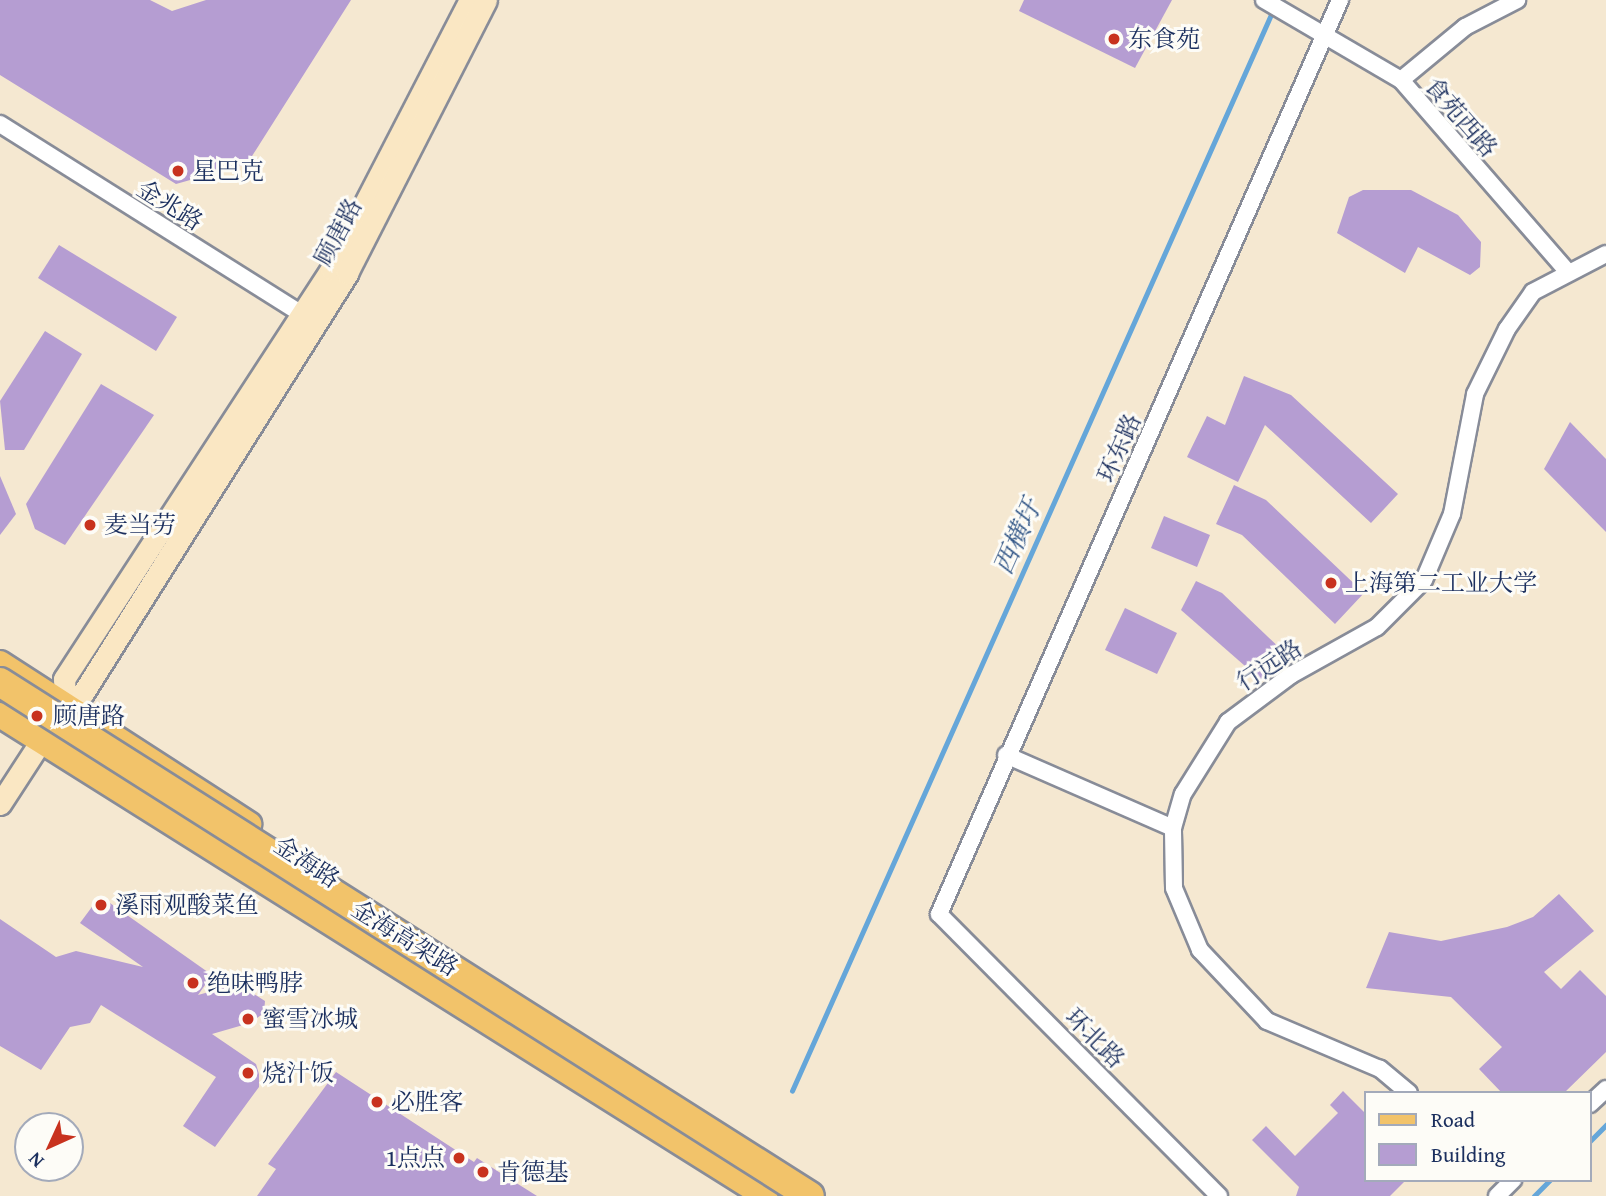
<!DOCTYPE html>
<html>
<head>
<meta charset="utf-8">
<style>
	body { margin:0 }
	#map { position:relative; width:1606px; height:1196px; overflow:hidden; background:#f5e8d1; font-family:"Gentium Book Plus","Noto Serif SC",serif }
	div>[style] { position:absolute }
	.stream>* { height:4.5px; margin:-2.25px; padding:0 2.25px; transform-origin:2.25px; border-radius:2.25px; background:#65a6d9 }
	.building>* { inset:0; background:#b59dd2 }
	.roads { filter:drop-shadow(2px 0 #888c98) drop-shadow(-2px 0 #888c98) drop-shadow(0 2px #888c98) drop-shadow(0 -2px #888c98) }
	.street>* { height:16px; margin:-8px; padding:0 8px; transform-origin:8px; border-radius:8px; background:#fff }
	.secondary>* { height:21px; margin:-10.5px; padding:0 10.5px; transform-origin:10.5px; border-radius:10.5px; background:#fae7c3 }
	.primary>* { height:24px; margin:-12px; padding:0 12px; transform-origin:12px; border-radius:12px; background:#f2c36a }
	.bridges { filter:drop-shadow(2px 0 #888c98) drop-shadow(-2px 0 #888c98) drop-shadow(0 2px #888c98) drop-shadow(0 -2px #888c98) }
	.highway-bridge>* { height:28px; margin:-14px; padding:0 14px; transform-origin:14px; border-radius:14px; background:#f2c36a }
	.dots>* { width:19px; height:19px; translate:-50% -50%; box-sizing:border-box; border:4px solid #fdfcf7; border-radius:50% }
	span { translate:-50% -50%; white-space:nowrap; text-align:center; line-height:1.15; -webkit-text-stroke:6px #fdfcf7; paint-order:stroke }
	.poi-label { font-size:24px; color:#1b2f5e }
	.left { translate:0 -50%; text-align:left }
	.right { translate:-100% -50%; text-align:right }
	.street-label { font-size:24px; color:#1b2f5e }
	.water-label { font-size:26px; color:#355989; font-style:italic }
	.legend { position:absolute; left:1364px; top:1091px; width:228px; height:91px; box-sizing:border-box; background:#fdfcf7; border:2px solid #a3aaba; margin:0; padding:9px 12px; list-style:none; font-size:21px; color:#1b2f5e }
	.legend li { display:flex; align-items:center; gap:14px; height:35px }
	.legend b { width:35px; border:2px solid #a3aaba }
	.north { position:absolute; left:14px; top:1112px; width:70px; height:70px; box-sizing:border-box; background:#fdfcf7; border:2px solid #a3aaba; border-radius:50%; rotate:225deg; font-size:19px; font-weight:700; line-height:28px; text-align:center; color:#1b2f5e }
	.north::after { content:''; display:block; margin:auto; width:24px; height:32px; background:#c8321e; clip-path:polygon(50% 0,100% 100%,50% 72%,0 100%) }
</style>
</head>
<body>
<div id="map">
	<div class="stream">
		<i style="left:792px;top:1091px;width:1183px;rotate:-66.01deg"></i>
		<i style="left:1590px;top:1141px;width:23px;rotate:-45deg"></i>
		<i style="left:1534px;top:1196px;width:23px;rotate:-45deg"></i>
	</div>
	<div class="building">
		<i style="clip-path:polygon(0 0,150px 0,172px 11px,206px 0,351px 0,247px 164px,176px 184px,0 75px)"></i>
		<i style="clip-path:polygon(1024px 0,1172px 0,1135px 68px,1019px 11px)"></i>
		<i style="clip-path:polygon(1363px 190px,1411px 190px,1458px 215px,1481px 242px,1480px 267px,1470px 275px,1418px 247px,1405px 273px,1337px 233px,1349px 197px)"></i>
		<i style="clip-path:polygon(59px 245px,177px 317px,156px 351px,38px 278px)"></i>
		<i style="clip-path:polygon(45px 331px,82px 354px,24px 450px,5px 450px,0 401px)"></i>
		<i style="clip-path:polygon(1244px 376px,1291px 395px,1398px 494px,1371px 523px,1265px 425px,1238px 482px,1187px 457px,1207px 416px,1225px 425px)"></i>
		<i style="clip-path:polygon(101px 384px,154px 415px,65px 545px,35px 529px,26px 504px)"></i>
		<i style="clip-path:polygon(1570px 422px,1606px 459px,1606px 532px,1544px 469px)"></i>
		<i style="clip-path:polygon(0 476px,16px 514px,0 535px)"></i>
		<i style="clip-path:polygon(1234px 485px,1266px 500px,1364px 593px,1335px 624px,1242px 535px,1216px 524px)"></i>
		<i style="clip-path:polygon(1164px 516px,1210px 535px,1197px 567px,1151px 548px)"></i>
		<i style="clip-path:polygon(1196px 581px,1222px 593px,1289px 657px,1261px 680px,1181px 610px)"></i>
		<i style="clip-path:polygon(1125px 608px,1177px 633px,1157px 674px,1105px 650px)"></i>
		<i style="clip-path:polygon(1559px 894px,1594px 931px,1544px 972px,1561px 989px,1580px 970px,1606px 996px,1606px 1052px,1564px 1093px,1502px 1093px,1479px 1069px,1502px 1047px,1451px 997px,1366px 988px,1389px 932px,1441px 941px,1507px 927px,1533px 917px)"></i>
		<i style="clip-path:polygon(100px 896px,212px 975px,198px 995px,238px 984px,265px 1001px,264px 1013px,250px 1023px,212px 1034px,256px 1064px,259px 1074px,259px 1087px,215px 1147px,183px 1126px,216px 1077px,101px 1005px,90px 1023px,70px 1027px,41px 1070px,0 1046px,0 919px,56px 957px,76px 951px,143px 967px,80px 923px)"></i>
		<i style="clip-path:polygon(336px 1072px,474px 1162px,477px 1158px,537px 1196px,257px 1196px,276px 1169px,268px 1164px)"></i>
		<i style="clip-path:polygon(1343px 1091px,1366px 1114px,1366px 1180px,1406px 1180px,1390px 1196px,1296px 1196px,1299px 1187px,1252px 1140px,1266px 1126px,1295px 1156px,1338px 1113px,1330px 1105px)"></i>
	</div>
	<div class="roads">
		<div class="street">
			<i style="left:1264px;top:0;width:159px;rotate:30.3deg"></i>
			<i style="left:1401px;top:80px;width:252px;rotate:49deg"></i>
			<i style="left:1401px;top:80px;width:83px;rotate:-39.6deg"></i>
			<i style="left:1465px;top:27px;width:59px;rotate:-27.4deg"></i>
			<i style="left:0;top:124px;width:368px;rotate:32.2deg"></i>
			<i style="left:1006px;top:755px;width:182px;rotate:23.6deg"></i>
			<i style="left:1409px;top:1093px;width:38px;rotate:-140deg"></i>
			<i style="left:1380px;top:1069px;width:123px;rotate:-157deg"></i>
			<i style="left:1267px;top:1021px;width:98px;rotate:-133.3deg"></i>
			<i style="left:1200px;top:950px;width:67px;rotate:-112.8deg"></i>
			<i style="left:1174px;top:888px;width:60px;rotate:-91deg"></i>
			<i style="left:1173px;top:828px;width:35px;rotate:-74deg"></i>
			<i style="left:1183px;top:794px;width:85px;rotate:-58deg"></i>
			<i style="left:1228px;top:722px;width:79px;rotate:-36.7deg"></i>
			<i style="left:1291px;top:675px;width:98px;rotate:-29.2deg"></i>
			<i style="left:1377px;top:627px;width:66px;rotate:-45deg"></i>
			<i style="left:1424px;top:580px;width:72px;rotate:-67deg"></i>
			<i style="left:1452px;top:514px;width:122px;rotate:-79.1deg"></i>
			<i style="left:1475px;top:394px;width:72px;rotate:-63.8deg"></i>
			<i style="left:1507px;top:329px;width:45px;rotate:-54.9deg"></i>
			<i style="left:1533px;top:292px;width:82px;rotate:-27.5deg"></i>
			<i style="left:1590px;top:1104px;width:22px;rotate:-43deg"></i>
			<i style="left:1219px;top:1196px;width:397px;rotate:-134.8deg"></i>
			<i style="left:939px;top:914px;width:998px;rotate:-66.31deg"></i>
			<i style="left:1497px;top:1196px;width:23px;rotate:-45deg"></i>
		</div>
		<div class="secondary">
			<i style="left:65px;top:704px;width:25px;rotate:-92deg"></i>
			<i style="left:64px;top:679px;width:489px;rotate:-56.9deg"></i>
			<i style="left:331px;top:269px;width:303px;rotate:-62.7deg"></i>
			<i style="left:0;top:804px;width:119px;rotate:-57deg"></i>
			<i style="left:65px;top:704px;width:21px;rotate:-31deg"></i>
			<i style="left:83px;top:693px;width:496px;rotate:-57.8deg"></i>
			<i style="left:347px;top:273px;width:306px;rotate:-63deg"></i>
		</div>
		<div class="primary">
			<i style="left:0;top:663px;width:297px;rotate:32.9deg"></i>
			<i style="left:0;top:715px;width:904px;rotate:32.16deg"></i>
		</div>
	</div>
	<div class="bridges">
		<div class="highway-bridge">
			<i style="left:0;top:682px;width:959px;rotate:32.4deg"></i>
		</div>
	</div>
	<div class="dots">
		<i style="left:1114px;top:39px;background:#c8321e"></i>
		<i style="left:178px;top:171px;background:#c8321e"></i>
		<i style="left:90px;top:525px;background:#c8321e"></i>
		<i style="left:1331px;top:583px;background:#c8321e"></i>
		<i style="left:37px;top:716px;background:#c8321e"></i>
		<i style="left:101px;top:905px;background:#c8321e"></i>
		<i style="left:193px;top:983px;background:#c8321e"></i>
		<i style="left:248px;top:1019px;background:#c8321e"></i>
		<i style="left:248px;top:1073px;background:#c8321e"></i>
		<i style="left:377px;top:1102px;background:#c8321e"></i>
		<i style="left:459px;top:1158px;background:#c8321e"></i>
		<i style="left:483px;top:1172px;background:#c8321e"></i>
	</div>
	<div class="poi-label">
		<span class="left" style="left:1128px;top:39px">东食苑</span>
		<span class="left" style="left:192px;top:171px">星巴克</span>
		<span class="left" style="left:104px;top:525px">麦当劳</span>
		<span class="left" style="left:1345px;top:583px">上海第二工业大学</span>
		<span class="left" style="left:53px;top:716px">顾唐路</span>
		<span class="left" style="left:115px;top:905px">溪雨观酸菜鱼</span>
		<span class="left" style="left:207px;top:983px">绝味鸭脖</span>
		<span class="left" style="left:262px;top:1019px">蜜雪冰城</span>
		<span class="left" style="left:262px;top:1073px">烧汁饭</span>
		<span class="left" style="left:391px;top:1102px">必胜客</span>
		<span class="right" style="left:445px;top:1158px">1点点</span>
		<span class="left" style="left:497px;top:1172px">肯德基</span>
	</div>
	<div class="street-label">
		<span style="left:1461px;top:117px;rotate:49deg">食苑西路</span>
		<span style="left:170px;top:205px;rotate:32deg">金兆路</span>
		<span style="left:338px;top:232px;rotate:-62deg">顾唐路</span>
		<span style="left:1119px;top:448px;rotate:-66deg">环东路</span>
		<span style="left:1269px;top:665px;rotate:-33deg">行远路</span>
		<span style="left:307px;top:862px;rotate:33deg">金海路</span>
		<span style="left:405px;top:938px;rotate:32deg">金海高架路</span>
		<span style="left:1095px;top:1038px;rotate:45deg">环北路</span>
	</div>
	<div class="water-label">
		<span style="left:1017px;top:537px;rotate:-66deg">西横圩</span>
	</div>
	<ul class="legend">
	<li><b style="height:9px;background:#f2c36a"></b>Road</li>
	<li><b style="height:19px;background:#b59dd2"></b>Building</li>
	</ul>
	<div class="north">N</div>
</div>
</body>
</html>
